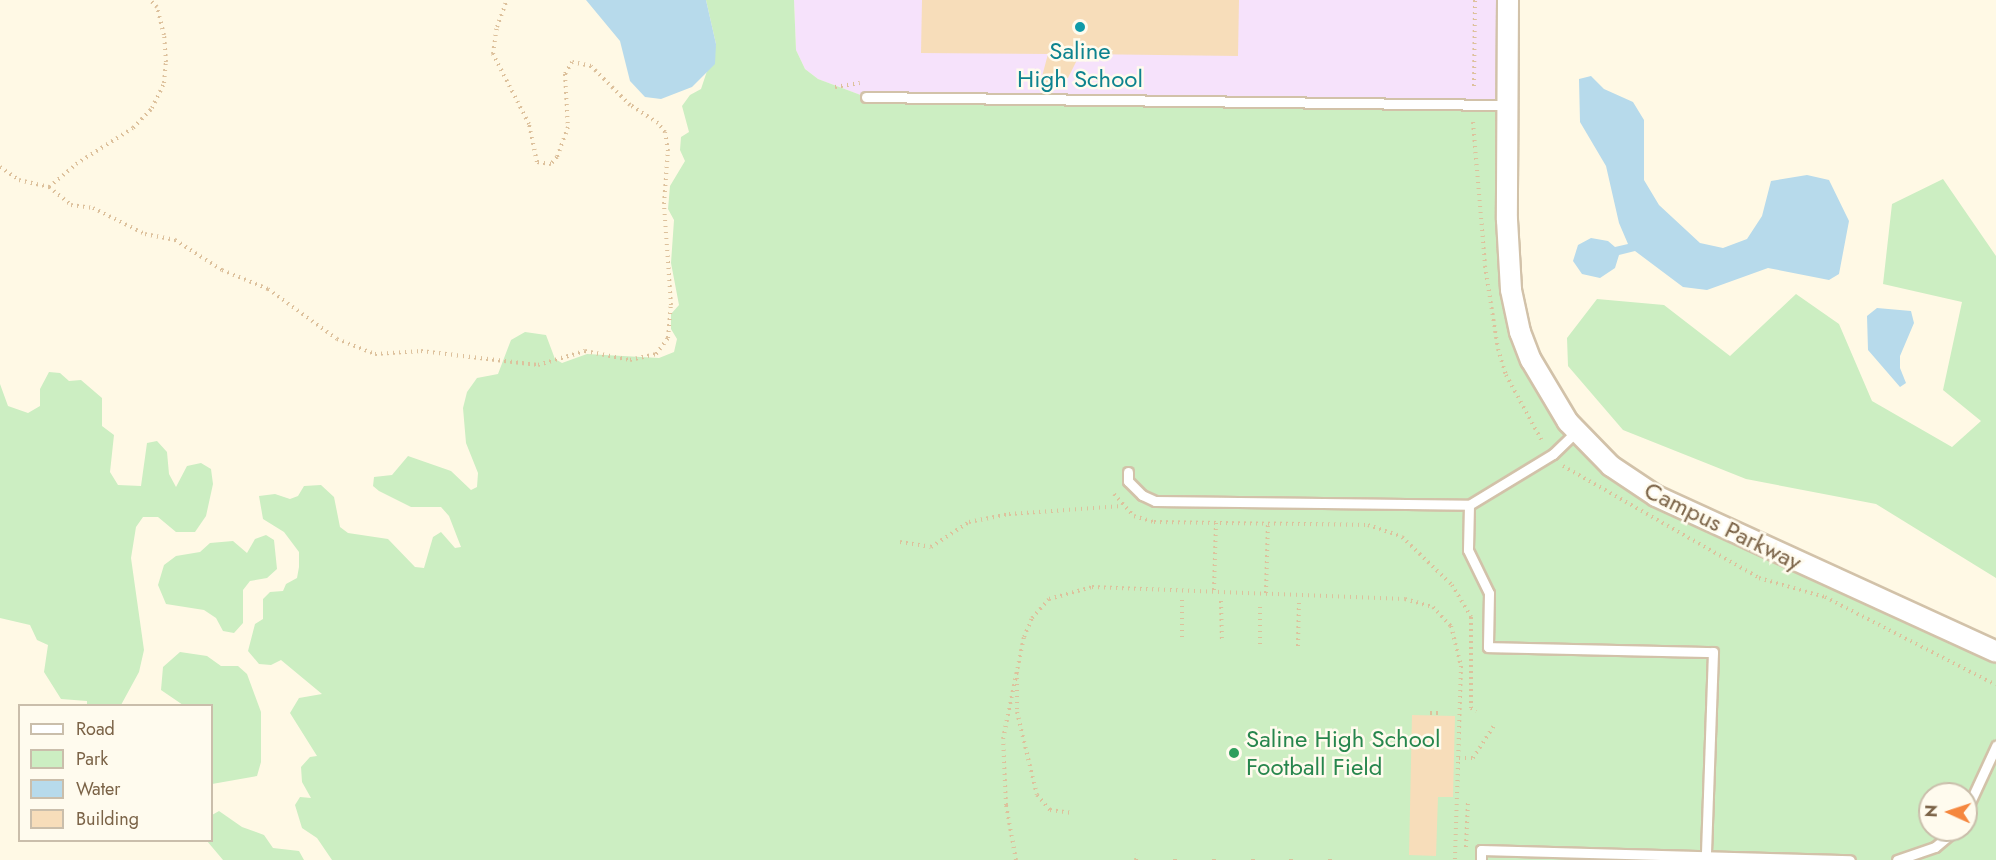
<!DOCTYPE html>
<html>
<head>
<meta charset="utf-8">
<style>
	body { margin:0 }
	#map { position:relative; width:1996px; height:860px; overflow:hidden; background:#fff9e5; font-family:Jost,sans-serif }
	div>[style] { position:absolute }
	.education>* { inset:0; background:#f6e2fb }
	.green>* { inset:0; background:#cceec2 }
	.water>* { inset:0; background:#b7daeb }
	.building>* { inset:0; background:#f7ddba }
	.path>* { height:4px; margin-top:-2px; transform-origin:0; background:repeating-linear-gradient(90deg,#ddc19c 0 1.5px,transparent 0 6px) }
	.roads { filter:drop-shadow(2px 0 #d2c2a9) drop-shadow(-2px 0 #d2c2a9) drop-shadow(0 2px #d2c2a9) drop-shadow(0 -2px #d2c2a9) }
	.lane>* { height:9px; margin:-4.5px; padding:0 4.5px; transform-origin:4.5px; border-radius:4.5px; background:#fff }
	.street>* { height:20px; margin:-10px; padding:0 10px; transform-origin:10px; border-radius:10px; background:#fff }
	.dots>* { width:16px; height:16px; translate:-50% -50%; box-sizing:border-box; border:3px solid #fffbee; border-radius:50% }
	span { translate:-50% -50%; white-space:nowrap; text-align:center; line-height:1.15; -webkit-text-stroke:5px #fffbee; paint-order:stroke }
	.culture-label { font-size:24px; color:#0d838f }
	.street-label { font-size:24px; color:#7b6347 }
	.leisure-label { font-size:24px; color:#27864d }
	.left { translate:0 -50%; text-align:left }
	.legend { position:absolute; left:18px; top:704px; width:195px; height:138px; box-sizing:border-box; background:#fffbee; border:2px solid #cabeab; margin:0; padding:8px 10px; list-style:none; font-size:18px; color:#7b6347 }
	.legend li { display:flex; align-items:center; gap:12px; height:30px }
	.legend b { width:30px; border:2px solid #cabeab }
	.north { position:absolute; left:1918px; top:782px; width:60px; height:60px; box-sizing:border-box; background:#fffbee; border:2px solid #cabeab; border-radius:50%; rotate:273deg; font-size:16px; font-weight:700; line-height:24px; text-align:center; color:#7b6347 }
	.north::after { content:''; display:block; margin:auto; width:21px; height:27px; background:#f5873e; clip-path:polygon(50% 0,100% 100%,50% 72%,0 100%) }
</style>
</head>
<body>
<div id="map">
	<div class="education">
		<i style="clip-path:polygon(794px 0,1508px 0,1507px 105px,866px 97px,818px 79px,805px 69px,796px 50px)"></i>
	</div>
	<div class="green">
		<i style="clip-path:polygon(evenodd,706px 0,794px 0,796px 50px,805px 69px,818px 79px,866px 97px,1507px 105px,1525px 346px,1611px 465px,1996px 652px,1996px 860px,332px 860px,317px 838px,302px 828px,295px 805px,300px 797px,311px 798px,302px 782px,301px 767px,310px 757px,317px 756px,290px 713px,299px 698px,322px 694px,281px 660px,271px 665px,259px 664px,248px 651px,255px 624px,263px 619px,263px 599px,270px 592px,283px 591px,286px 584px,297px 578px,299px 567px,299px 552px,284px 532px,263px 519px,259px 496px,275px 494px,290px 499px,298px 496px,304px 486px,321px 485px,334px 497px,340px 527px,348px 533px,388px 539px,415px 567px,424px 568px,433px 537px,441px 532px,455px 548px,461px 547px,449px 516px,441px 507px,411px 507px,379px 491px,373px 486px,374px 477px,392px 475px,408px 456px,451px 471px,471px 490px,477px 487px,478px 473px,466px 443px,463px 408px,467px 392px,477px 378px,498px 374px,511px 340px,525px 332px,546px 335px,555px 359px,562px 363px,587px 354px,659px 358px,674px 352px,677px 339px,671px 329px,671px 314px,679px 305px,671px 263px,674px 220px,668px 209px,670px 186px,685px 161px,680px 150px,681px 137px,689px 132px,682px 106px,690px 95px,701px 89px,716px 44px,706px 0,1930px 794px,1966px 794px,1966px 830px,1930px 830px,1930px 794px)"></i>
		<i style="clip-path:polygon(1943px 179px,1996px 256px,1996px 578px,1876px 504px,1746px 479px,1623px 430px,1568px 366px,1567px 338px,1597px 299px,1664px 305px,1730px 356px,1796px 294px,1839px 324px,1872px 401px,1952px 447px,1981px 421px,1943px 390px,1962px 302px,1883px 284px,1892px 204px)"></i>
		<i style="clip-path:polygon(49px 372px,60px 373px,69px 381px,81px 380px,102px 398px,102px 426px,114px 435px,110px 472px,118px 485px,141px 486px,147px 443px,157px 441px,167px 452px,169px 474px,176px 487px,187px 466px,201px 463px,211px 469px,213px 484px,206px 516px,195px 532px,176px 532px,158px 517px,143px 517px,136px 527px,131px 558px,144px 650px,139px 672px,121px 705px,87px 705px,87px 701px,61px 699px,44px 672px,48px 645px,37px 640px,30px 625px,0 618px,0 384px,8px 406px,28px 413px,40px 406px,40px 389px)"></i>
		<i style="clip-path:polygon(266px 535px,274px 540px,277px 569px,267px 578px,250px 581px,243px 590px,243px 623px,234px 633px,223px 631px,216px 618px,204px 610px,166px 604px,158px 585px,164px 565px,176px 556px,200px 552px,210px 543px,233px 541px,247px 553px,255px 539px)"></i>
		<i style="clip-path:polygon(180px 652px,207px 656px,221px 666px,238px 666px,247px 674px,261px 712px,261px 762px,257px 776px,212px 784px,212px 706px,183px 705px,161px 690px,163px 667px)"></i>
		<i style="clip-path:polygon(219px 811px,242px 827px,264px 835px,273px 848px,299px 851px,304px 860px,223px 860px,207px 841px,212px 840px,212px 815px)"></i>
	</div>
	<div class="water">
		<i style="clip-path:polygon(586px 0,706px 0,716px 44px,715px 64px,692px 87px,661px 99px,645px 97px,630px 81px,620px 41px)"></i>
		<i style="clip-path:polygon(1591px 76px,1604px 89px,1633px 102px,1644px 120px,1644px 180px,1659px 205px,1700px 243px,1723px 248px,1747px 239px,1762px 216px,1771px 181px,1807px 175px,1829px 180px,1849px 221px,1839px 274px,1829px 280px,1768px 268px,1707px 290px,1683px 287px,1635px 251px,1619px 255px,1615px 268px,1600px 278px,1582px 274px,1573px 261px,1578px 245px,1591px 238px,1608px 241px,1615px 247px,1628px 244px,1619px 223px,1606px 166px,1580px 122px,1579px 79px)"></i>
		<i style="clip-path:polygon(1877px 308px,1911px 311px,1914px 323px,1900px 356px,1900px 368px,1906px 383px,1900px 387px,1868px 350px,1867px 316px)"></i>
	</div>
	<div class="building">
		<i style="clip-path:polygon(922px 0,1239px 0,1238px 56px,1080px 54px,1068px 78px,1040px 84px,1048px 54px,921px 53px)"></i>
		<i style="clip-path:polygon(1412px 715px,1455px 716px,1453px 797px,1438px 797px,1436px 856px,1409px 855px)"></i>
	</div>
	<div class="path">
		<i style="left:1474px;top:86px;width:86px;rotate:-89.3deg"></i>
		<i style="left:835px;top:87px;width:25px;rotate:-9deg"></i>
		<i style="left:1473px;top:122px;width:144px;rotate:85.2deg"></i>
		<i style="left:1485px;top:266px;width:84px;rotate:81.1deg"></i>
		<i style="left:1498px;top:349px;width:27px;rotate:73deg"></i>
		<i style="left:1506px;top:375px;width:75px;rotate:61.4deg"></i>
		<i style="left:0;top:167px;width:23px;rotate:34deg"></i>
		<i style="left:19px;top:180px;width:31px;rotate:13deg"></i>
		<i style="left:49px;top:187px;width:28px;rotate:39deg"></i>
		<i style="left:71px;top:205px;width:22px;rotate:8deg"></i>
		<i style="left:93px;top:208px;width:58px;rotate:26.6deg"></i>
		<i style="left:145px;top:234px;width:31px;rotate:11deg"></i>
		<i style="left:175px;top:240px;width:56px;rotate:32.6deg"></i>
		<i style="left:222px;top:270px;width:50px;rotate:22.4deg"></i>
		<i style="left:268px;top:289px;width:85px;rotate:35.9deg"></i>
		<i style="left:337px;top:339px;width:41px;rotate:21.5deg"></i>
		<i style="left:375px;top:354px;width:46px;rotate:-3.7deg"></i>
		<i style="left:421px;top:351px;width:118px;rotate:6.8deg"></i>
		<i style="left:538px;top:365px;width:49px;rotate:-16.6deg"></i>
		<i style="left:585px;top:351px;width:46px;rotate:11.3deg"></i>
		<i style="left:630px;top:360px;width:27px;rotate:-13deg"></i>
		<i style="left:656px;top:354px;width:20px;rotate:-53deg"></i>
		<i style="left:668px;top:338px;width:33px;rotate:-85deg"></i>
		<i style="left:671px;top:305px;width:101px;rotate:-94deg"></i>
		<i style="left:664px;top:204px;width:53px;rotate:-85.7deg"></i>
		<i style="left:668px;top:151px;width:19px;rotate:-99deg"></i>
		<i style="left:665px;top:132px;width:11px;rotate:-128deg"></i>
		<i style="left:658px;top:123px;width:33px;rotate:-147deg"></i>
		<i style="left:630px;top:105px;width:55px;rotate:-135deg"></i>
		<i style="left:591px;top:66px;width:19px;rotate:-168deg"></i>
		<i style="left:572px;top:62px;width:14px;rotate:120deg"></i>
		<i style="left:565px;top:74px;width:53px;rotate:86.8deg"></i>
		<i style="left:568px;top:127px;width:32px;rotate:110deg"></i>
		<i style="left:557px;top:157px;width:9px;rotate:131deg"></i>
		<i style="left:551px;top:164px;width:14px;rotate:-172deg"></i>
		<i style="left:537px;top:162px;width:39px;rotate:-102deg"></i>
		<i style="left:529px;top:124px;width:79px;rotate:-117.2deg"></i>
		<i style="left:493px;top:54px;width:27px;rotate:-82deg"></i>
		<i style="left:497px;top:27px;width:29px;rotate:-70deg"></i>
		<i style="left:49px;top:187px;width:35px;rotate:-40deg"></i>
		<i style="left:76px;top:164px;width:67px;rotate:-32.3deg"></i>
		<i style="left:133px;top:128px;width:28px;rotate:-46deg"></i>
		<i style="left:152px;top:108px;width:28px;rotate:-64deg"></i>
		<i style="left:164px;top:83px;width:21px;rotate:-85deg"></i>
		<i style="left:166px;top:62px;width:27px;rotate:-94deg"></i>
		<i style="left:164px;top:35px;width:29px;rotate:-104deg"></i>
		<i style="left:157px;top:7px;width:10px;rotate:-135deg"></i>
		<i style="left:1563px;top:466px;width:226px;rotate:29.7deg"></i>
		<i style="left:1759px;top:578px;width:69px;rotate:16.1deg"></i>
		<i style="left:1825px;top:597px;width:192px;rotate:27.2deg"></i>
		<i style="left:1114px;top:494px;width:30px;rotate:48deg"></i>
		<i style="left:1134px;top:516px;width:21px;rotate:17deg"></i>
		<i style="left:1154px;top:522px;width:214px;rotate:0.8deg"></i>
		<i style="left:1368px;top:525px;width:36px;rotate:19deg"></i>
		<i style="left:1402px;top:537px;width:69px;rotate:43.8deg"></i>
		<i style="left:1452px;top:585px;width:37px;rotate:59deg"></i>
		<i style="left:1471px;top:617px;width:91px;rotate:90deg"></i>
		<i style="left:1471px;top:708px;width:6px;rotate:31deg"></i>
		<i style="left:900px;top:542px;width:31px;rotate:9deg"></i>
		<i style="left:931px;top:547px;width:45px;rotate:-33.3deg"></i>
		<i style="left:969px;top:522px;width:41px;rotate:-11.3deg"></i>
		<i style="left:1009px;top:514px;width:113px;rotate:-4deg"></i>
		<i style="left:1214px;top:590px;width:68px;rotate:-88.3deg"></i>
		<i style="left:1266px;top:593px;width:70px;rotate:-88.4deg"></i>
		<i style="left:1182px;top:600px;width:42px;rotate:90deg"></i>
		<i style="left:1221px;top:601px;width:42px;rotate:88.6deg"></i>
		<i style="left:1260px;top:644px;width:42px;rotate:-90deg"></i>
		<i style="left:1298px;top:646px;width:43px;rotate:-88.7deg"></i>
		<i style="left:1017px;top:672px;width:40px;rotate:90deg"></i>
		<i style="left:1017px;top:712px;width:85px;rotate:76.5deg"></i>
		<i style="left:1037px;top:795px;width:20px;rotate:49deg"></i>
		<i style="left:1050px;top:810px;width:22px;rotate:8deg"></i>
		<i style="left:1430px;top:713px;width:10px"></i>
		<i style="left:1459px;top:758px;width:14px"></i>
		<i style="left:1473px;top:758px;width:40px;rotate:-57.1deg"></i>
		<i style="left:1466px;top:847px;width:45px;rotate:-87.5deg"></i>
		<i style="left:1016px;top:860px;width:56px;rotate:-100.3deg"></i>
		<i style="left:1006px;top:805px;width:66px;rotate:-92.6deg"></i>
		<i style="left:1003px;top:739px;width:104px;rotate:-78.4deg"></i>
		<i style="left:1024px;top:637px;width:21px;rotate:-67deg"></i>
		<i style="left:1032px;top:618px;width:25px;rotate:-48deg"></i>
		<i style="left:1049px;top:599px;width:45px;rotate:-15.6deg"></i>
		<i style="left:1092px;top:587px;width:313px;rotate:2.2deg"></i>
		<i style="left:1405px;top:599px;width:29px;rotate:16deg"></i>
		<i style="left:1433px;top:607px;width:26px;rotate:47deg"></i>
		<i style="left:1451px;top:626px;width:41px;rotate:76deg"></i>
		<i style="left:1461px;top:666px;width:194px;rotate:91.8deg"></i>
		<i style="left:1136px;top:860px;width:6px;rotate:-81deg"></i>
		<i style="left:1175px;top:860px;width:5px;rotate:-90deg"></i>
		<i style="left:1214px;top:860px;width:4px;rotate:-90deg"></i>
		<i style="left:1253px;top:860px;width:3px;rotate:-90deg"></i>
		<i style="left:1291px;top:860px;width:2px;rotate:-90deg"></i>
		<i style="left:1330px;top:860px;width:1px;rotate:-90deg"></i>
	</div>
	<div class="roads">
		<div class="lane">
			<i style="left:866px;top:97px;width:641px;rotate:0.72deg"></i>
			<i style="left:1128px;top:472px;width:9px;rotate:90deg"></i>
			<i style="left:1128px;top:481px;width:20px;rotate:45deg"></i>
			<i style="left:1142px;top:495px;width:14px;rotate:25deg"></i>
			<i style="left:1155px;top:501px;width:314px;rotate:0.7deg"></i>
			<i style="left:1469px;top:505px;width:45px;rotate:91.3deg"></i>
			<i style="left:1468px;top:550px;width:48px;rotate:64deg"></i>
			<i style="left:1489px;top:593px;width:54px;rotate:91.1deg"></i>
			<i style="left:1488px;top:647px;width:225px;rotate:1.3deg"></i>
			<i style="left:1713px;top:652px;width:204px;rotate:92deg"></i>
			<i style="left:1469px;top:505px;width:98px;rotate:-31.3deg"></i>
			<i style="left:1553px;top:454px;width:32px;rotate:-44deg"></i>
			<i style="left:1966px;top:811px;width:72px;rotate:-65.2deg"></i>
			<i style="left:1481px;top:860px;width:10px;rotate:-90deg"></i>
			<i style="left:1481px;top:850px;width:369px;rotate:1.6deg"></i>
			<i style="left:1897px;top:860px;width:40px;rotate:-18.9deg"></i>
			<i style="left:1935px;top:847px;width:26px;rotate:-40deg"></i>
		</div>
		<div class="street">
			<i style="left:1508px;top:0;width:220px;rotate:90.3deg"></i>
			<i style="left:1507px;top:220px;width:70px;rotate:86.7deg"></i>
			<i style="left:1511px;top:290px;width:43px;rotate:77.9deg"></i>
			<i style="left:1520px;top:332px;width:30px;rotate:69deg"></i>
			<i style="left:1531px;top:360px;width:72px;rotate:59.2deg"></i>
			<i style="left:1568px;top:422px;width:62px;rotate:45.7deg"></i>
			<i style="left:1611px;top:466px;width:54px;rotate:33.7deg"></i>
			<i style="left:1656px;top:496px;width:374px;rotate:24.6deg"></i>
		</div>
	</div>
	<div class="dots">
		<i style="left:1080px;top:27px;background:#0f9aa8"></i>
		<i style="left:1234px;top:753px;background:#2e9e5b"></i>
	</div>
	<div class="culture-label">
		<span style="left:1080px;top:65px">Saline<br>High School</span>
	</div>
	<div class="street-label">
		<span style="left:1723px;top:526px;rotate:26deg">Campus Parkway</span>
	</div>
	<div class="leisure-label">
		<span class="left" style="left:1246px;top:753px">Saline High School<br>Football Field</span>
	</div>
	<ul class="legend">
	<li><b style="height:8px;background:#fff"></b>Road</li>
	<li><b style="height:16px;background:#cceec2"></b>Park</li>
	<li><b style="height:16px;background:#b7daeb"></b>Water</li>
	<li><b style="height:16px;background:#f7ddba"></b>Building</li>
	</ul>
	<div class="north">N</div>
</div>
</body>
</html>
